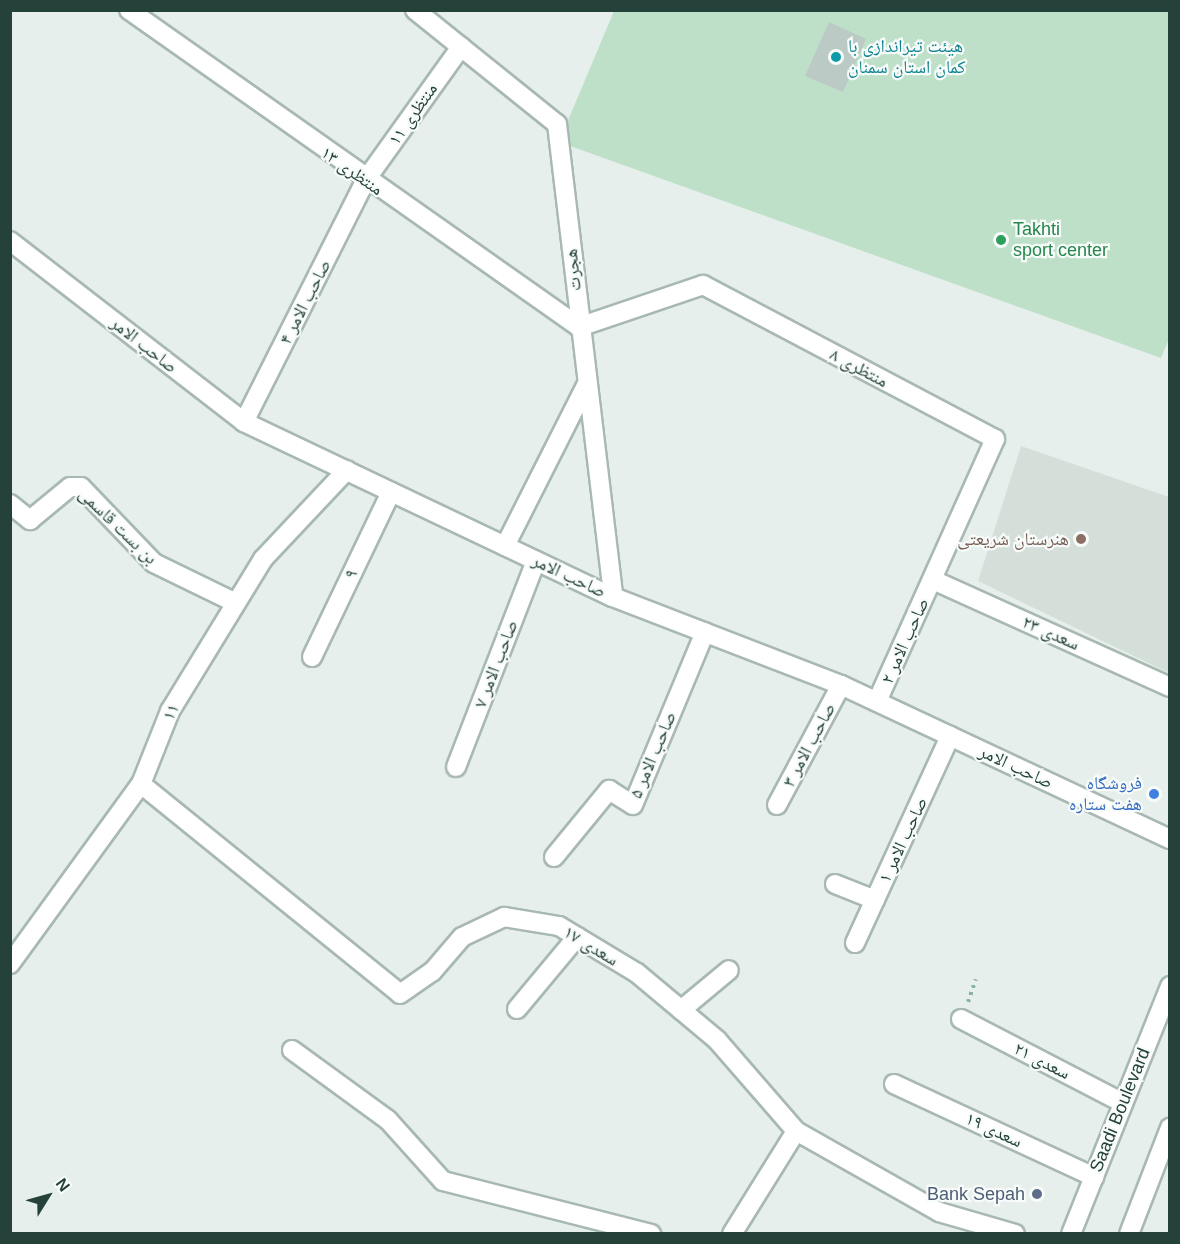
<!DOCTYPE html>
<html>
<head>
<meta charset="utf-8">
<style>
	body { margin:0 }
	#map { position:relative; width:1180px; height:1244px; overflow:hidden; background:#e6efeb; font-family:Arial,"Noto Naskh Arabic",sans-serif }
	div>[style] { position:absolute }
	.built>* { inset:0; background:#d4dfda }
	.green>* { inset:0; background:#bfe0c8 }
	.building>* { inset:0; background:#bbcac4 }
	.path>* { height:4px; margin-top:-2px; transform-origin:0; background:repeating-linear-gradient(90deg,#86b3a5 0 3px,transparent 0 7.5px) }
	.roads { filter:drop-shadow(2px 0 #a8b8b2) drop-shadow(-2px 0 #a8b8b2) drop-shadow(0 2px #a8b8b2) drop-shadow(0 -2px #a8b8b2) }
	.street>* { height:18px; margin:-9px; padding:0 9px; transform-origin:9px; border-radius:9px; background:#fff }
	.secondary>* { height:18px; margin:-9px; padding:0 9px; transform-origin:9px; border-radius:9px; background:#fff }
	.dots>* { width:16px; height:16px; translate:-50% -50%; box-sizing:border-box; border:3px solid #f7fbf9; border-radius:50% }
	span { translate:-50% -50%; white-space:nowrap; text-align:center; line-height:1.15; -webkit-text-stroke:4.5px #f7fbf9; paint-order:stroke }
	.culture-label { font-size:18px; color:#0d838f }
	.left { translate:0 -50%; text-align:left }
	.street-label { font-size:18px; color:#24423a }
	.leisure-label { font-size:18px; color:#27864d }
	.education-label { font-size:18px; color:#785e54 }
	.right { translate:-100% -50%; text-align:right }
	.shop-label { font-size:18px; color:#366cbe }
	.service-label { font-size:18px; color:#4e5e75 }
	.frame { position:absolute; inset:0; border:12px solid #24423a; pointer-events:none }
	.north { position:absolute; left:18px; top:1166px; width:60px; height:60px; -webkit-text-stroke:4px #f7fbf9; paint-order:stroke; rotate:53deg; font-size:16px; font-weight:700; line-height:24px; text-align:center; color:#24423a }
	.north::after { content:''; display:block; margin:auto; width:21px; height:27px; background:#24423a; clip-path:polygon(50% 0,100% 100%,50% 72%,0 100%) }
</style>
</head>
<body>
<div id="map">
	<div class="built">
		<i style="clip-path:polygon(1021px 446px,1169px 497px,1169px 673px,978px 581px)"></i>
	</div>
	<div class="green">
		<i style="clip-path:polygon(614px 11px,1169px 11px,1169px 339px,1161px 358px,559px 142px)"></i>
	</div>
	<div class="building">
		<i style="clip-path:polygon(829px 22px,866px 39px,843px 92px,805px 76px)"></i>
	</div>
	<div class="path">
		<i style="left:968px;top:1002px;width:24px;rotate:-71deg"></i>
	</div>
	<div class="roads">
		<div class="street">
			<i style="left:129px;top:10px;width:550px;rotate:35.16deg"></i>
			<i style="left:579px;top:327px;width:131px;rotate:-18.7deg"></i>
			<i style="left:703px;top:285px;width:330px;rotate:27.8deg"></i>
			<i style="left:995px;top:439px;width:288px;rotate:114.2deg"></i>
			<i style="left:415px;top:10px;width:182px;rotate:38.8deg"></i>
			<i style="left:557px;top:124px;width:476px;rotate:83.2deg"></i>
			<i style="left:10px;top:241px;width:296px;rotate:37.7deg"></i>
			<i style="left:244px;top:422px;width:408px;rotate:25.4deg"></i>
			<i style="left:613px;top:597px;width:244px;rotate:21.1deg"></i>
			<i style="left:841px;top:685px;width:363px;rotate:25.1deg"></i>
			<i style="left:244px;top:422px;width:270px;rotate:-63.3deg"></i>
			<i style="left:365px;top:181px;width:165px;rotate:-54.4deg"></i>
			<i style="left:10px;top:504px;width:26px;rotate:39deg"></i>
			<i style="left:30px;top:520px;width:52px;rotate:-39.5deg"></i>
			<i style="left:70px;top:487px;width:11px"></i>
			<i style="left:81px;top:487px;width:105px;rotate:46.2deg"></i>
			<i style="left:154px;top:563px;width:91px;rotate:26deg"></i>
			<i style="left:505px;top:546px;width:182px;rotate:-63.2deg"></i>
			<i style="left:933px;top:580px;width:260px;rotate:24.3deg"></i>
			<i style="left:312px;top:657px;width:183px;rotate:-64.4deg"></i>
			<i style="left:456px;top:767px;width:221px;rotate:-68.8deg"></i>
			<i style="left:141px;top:784px;width:333px;rotate:39deg"></i>
			<i style="left:400px;top:994px;width:39px;rotate:-35deg"></i>
			<i style="left:432px;top:972px;width:46px;rotate:-49.4deg"></i>
			<i style="left:462px;top:937px;width:47px;rotate:-25.5deg"></i>
			<i style="left:504px;top:917px;width:56px;rotate:9.3deg"></i>
			<i style="left:559px;top:926px;width:91px;rotate:31.1deg"></i>
			<i style="left:637px;top:973px;width:104px;rotate:39.9deg"></i>
			<i style="left:717px;top:1040px;width:121px;rotate:49deg"></i>
			<i style="left:796px;top:1131px;width:164px;rotate:29.5deg"></i>
			<i style="left:939px;top:1212px;width:79px;rotate:16.1deg"></i>
			<i style="left:777px;top:805px;width:136px;rotate:-61.9deg"></i>
			<i style="left:554px;top:857px;width:87px;rotate:-50.6deg"></i>
			<i style="left:609px;top:790px;width:28px;rotate:32deg"></i>
			<i style="left:633px;top:805px;width:187px;rotate:-67.4deg"></i>
			<i style="left:835px;top:884px;width:43px;rotate:21.8deg"></i>
			<i style="left:855px;top:943px;width:228px;rotate:-65.3deg"></i>
			<i style="left:10px;top:964px;width:223px;rotate:-54deg"></i>
			<i style="left:141px;top:784px;width:79px;rotate:-68.3deg"></i>
			<i style="left:170px;top:711px;width:178px;rotate:-58.5deg"></i>
			<i style="left:263px;top:559px;width:122px;rotate:-46.7deg"></i>
			<i style="left:517px;top:1009px;width:94px;rotate:-50.2deg"></i>
			<i style="left:681px;top:1010px;width:62px;rotate:-39.8deg"></i>
			<i style="left:961px;top:1019px;width:182px;rotate:27.4deg"></i>
			<i style="left:292px;top:1050px;width:119px;rotate:36.1deg"></i>
			<i style="left:388px;top:1120px;width:82px;rotate:48deg"></i>
			<i style="left:443px;top:1181px;width:215px;rotate:14.3deg"></i>
			<i style="left:894px;top:1084px;width:221px;rotate:24.9deg"></i>
			<i style="left:732px;top:1234px;width:121px;rotate:-58.1deg"></i>
		</div>
		<div class="secondary">
			<i style="left:1071px;top:1234px;width:267px;rotate:-68.2deg"></i>
			<i style="left:1129px;top:1234px;width:114px;rotate:-68.9deg"></i>
		</div>
	</div>
	<div class="dots">
		<i style="left:836px;top:57px;background:#0f9aa8"></i>
		<i style="left:1001px;top:240px;background:#2e9e5b"></i>
		<i style="left:1081px;top:539px;background:#8d6e63"></i>
		<i style="left:1154px;top:794px;background:#3f7fe0"></i>
		<i style="left:1037px;top:1194px;background:#5c6f8a"></i>
	</div>
	<div class="culture-label">
		<span class="left" style="left:848px;top:57px">هیئت تیراندازی با<br>کمان استان سمنان</span>
	</div>
	<div class="street-label">
		<span style="left:413px;top:114px;rotate:-55deg">منتظری ۱۱</span>
		<span style="left:352px;top:171px;rotate:35deg">منتظری ۱۳</span>
		<span style="left:573px;top:270px;rotate:-96deg">هجرت</span>
		<span style="left:305px;top:302px;rotate:-63deg">صاحب الامر ۴</span>
		<span style="left:144px;top:345px;rotate:38deg">صاحب الامر</span>
		<span style="left:859px;top:368px;rotate:28deg">منتظری ۸</span>
		<span style="left:118px;top:526px;rotate:44deg">بن بست قاسمی</span>
		<span style="left:351px;top:574px;rotate:-65deg">۹</span>
		<span style="left:569px;top:576px;rotate:25deg">صاحب الامر</span>
		<span style="left:1051px;top:633px;rotate:24deg">سعدی ۲۳</span>
		<span style="left:905px;top:641px;rotate:-66deg">صاحب الامر ۲</span>
		<span style="left:496px;top:664px;rotate:-69deg">صاحب الامر ۷</span>
		<span style="left:171px;top:712px;rotate:-64deg">۱۱</span>
		<span style="left:809px;top:745px;rotate:-62deg">صاحب الامر ۳</span>
		<span style="left:653px;top:755px;rotate:-67deg">صاحب الامر ۵</span>
		<span style="left:1016px;top:767px;rotate:25deg">صاحب الامر</span>
		<span style="left:903px;top:840px;rotate:-65deg">صاحب الامر ۱</span>
		<span style="left:591px;top:946px;rotate:31deg">سعدی ۱۷</span>
		<span style="left:1042px;top:1061px;rotate:27deg">سعدی ۲۱</span>
		<span style="left:1120px;top:1110px;rotate:-68deg">Saadi Boulevard</span>
		<span style="left:994px;top:1130px;rotate:25deg">سعدی ۱۹</span>
	</div>
	<div class="leisure-label">
		<span class="left" style="left:1013px;top:240px">Takhti<br>sport center</span>
	</div>
	<div class="education-label">
		<span class="right" style="left:1069px;top:539px">هنرستان شریعتی</span>
	</div>
	<div class="shop-label">
		<span class="right" style="left:1142px;top:794px">فروشگاه<br>هفت ستاره</span>
	</div>
	<div class="service-label">
		<span class="right" style="left:1025px;top:1194px">Bank Sepah</span>
	</div>
	<div class="frame"></div>
	<div class="north">N</div>
</div>
</body>
</html>
